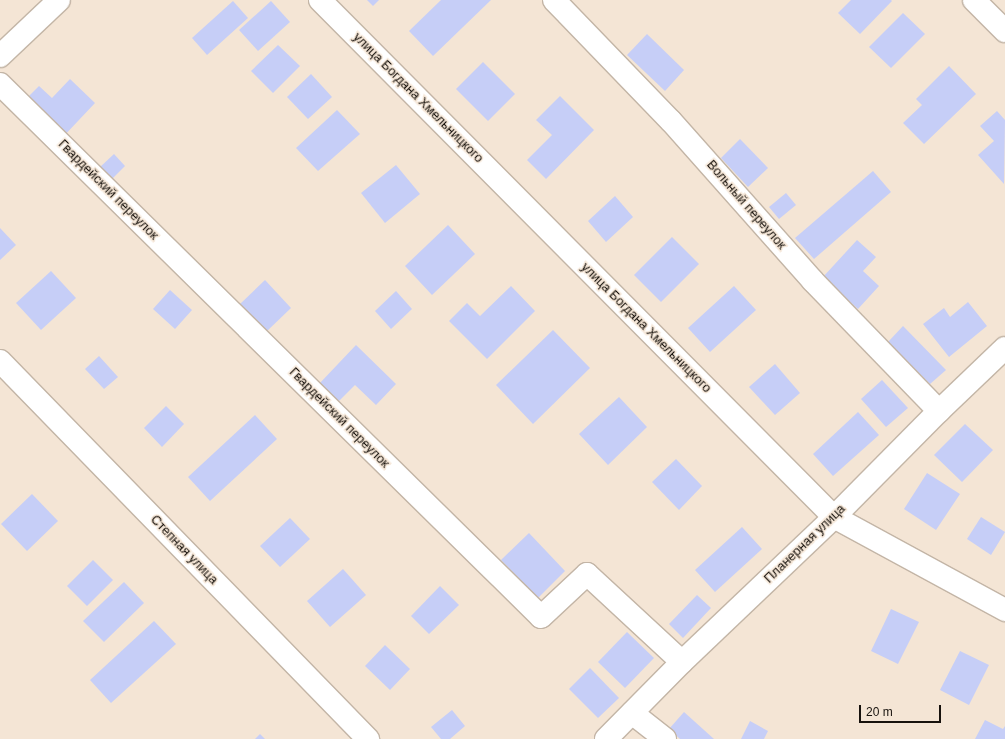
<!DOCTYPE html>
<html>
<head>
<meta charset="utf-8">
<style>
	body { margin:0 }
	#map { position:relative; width:1005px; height:739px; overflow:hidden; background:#f4e5d5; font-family:Helvetica,sans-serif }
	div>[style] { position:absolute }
	.building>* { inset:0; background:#c6cef7 }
	.roads { filter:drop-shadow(1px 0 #c3b5a6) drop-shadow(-1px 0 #c3b5a6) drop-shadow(0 1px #c3b5a6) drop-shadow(0 -1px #c3b5a6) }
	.minor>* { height:22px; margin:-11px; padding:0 11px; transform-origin:11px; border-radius:11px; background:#fff }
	span { translate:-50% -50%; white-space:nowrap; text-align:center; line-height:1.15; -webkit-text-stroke:3px #f4e5d5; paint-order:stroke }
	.street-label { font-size:13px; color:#17120d }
	.scale { position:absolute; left:859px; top:705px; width:82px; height:18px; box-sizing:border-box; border:2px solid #17120d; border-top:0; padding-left:5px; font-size:12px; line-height:14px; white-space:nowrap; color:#17120d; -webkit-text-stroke:3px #f4e5d5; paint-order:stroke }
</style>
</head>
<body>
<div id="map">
	<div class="building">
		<i style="clip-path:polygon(367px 0,379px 0,373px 6px)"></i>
		<i style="clip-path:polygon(441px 0,491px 0,433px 56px,409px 31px)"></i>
		<i style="clip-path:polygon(851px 0,891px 0,892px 1px,860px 34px,838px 13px)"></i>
		<i style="clip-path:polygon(233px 1px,248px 18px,207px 55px,192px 38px)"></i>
		<i style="clip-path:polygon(271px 1px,290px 22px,258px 51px,239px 30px)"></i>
		<i style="clip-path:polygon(903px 13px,925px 34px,891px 68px,869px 47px)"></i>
		<i style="clip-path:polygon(647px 34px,684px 70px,665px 91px,627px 55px)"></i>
		<i style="clip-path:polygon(278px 45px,300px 66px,273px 93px,251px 71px)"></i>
		<i style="clip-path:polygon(483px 62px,515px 94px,488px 121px,456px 89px)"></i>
		<i style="clip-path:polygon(949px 66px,976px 94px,924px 144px,903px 123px,922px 105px,916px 99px)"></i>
		<i style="clip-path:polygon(311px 74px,332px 97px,308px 119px,287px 97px)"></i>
		<i style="clip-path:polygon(70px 79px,95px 103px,61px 139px,23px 102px,39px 86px,52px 98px)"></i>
		<i style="clip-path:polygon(560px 96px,594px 130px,546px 179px,527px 160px,552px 135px,536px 120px)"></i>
		<i style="clip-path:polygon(337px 110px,360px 134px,318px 171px,296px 148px)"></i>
		<i style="clip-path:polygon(997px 111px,1005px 120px,1004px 184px,978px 155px,994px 141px,980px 126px)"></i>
		<i style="clip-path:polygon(740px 139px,768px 168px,748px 187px,721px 158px)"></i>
		<i style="clip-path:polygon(114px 154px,125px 166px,111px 180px,99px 168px)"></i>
		<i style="clip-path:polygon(396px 165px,420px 194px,385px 223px,361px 193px)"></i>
		<i style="clip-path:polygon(873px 171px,891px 192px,814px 259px,795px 238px)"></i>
		<i style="clip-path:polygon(786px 193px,796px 205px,779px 219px,769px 207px)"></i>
		<i style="clip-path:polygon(615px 196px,633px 217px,606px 242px,588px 221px)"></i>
		<i style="clip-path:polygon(448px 225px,475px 254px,432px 295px,405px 266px)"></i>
		<i style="clip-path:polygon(0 228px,16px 245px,0 260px)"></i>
		<i style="clip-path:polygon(672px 237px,699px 264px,661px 302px,634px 275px)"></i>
		<i style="clip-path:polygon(857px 240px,876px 257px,863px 271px,879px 286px,858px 309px,823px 277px)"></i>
		<i style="clip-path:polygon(51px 271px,76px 298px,41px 330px,16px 303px)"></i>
		<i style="clip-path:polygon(265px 280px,291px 308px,265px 333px,239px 305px)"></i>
		<i style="clip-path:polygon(511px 286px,535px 311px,487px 359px,449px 321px,467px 303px,480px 316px)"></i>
		<i style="clip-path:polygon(734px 286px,756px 310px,710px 352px,688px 328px)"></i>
		<i style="clip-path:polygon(170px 290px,192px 310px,175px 329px,153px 309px)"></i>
		<i style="clip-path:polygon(396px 291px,412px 309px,391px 329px,375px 311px)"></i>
		<i style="clip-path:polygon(968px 302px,987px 326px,949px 357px,923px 324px,944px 308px,950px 317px)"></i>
		<i style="clip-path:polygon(903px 326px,946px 370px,930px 384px,888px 342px)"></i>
		<i style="clip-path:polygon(553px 330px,590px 368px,533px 424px,496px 385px)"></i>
		<i style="clip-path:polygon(356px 345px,396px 384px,376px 405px,355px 385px,338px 402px,319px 384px)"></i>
		<i style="clip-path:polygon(99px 356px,118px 377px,104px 389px,85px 369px)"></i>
		<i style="clip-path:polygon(775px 364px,800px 393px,775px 415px,749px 387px)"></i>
		<i style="clip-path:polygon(882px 380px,908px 408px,886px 427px,861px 399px)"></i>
		<i style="clip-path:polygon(619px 397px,647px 427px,608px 465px,579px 434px)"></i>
		<i style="clip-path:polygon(166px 406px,184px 424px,162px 447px,144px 428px)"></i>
		<i style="clip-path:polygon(858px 412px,879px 435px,833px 476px,813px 454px)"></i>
		<i style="clip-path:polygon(255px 415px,277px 439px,210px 501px,188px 477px)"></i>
		<i style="clip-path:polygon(965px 424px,993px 450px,962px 482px,934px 455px)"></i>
		<i style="clip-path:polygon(676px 459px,702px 486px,679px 510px,652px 482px)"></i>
		<i style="clip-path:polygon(927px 473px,960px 494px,936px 530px,904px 509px)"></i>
		<i style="clip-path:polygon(32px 494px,58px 521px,27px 551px,1px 524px)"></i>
		<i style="clip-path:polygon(981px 517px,1005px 532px,991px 555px,967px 539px)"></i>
		<i style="clip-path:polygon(290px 518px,310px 539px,280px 567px,260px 546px)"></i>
		<i style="clip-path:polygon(742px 527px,762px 549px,715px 592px,695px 570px)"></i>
		<i style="clip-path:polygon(529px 533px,565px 571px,538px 598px,501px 560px)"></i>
		<i style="clip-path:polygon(93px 560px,113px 580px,87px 606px,67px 586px)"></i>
		<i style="clip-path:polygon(343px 569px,366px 595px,330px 627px,307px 601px)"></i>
		<i style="clip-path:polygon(124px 582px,144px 603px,104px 642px,83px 621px)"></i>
		<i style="clip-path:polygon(440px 586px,459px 605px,429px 634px,411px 616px)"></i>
		<i style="clip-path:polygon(697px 595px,711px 608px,683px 638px,669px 624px)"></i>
		<i style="clip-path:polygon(891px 609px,919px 622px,898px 664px,871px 651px)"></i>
		<i style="clip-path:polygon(154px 621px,176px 644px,111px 703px,90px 680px)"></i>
		<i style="clip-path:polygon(627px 632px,654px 658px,625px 688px,598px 662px)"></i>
		<i style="clip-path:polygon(385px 645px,410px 669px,390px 690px,365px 666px)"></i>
		<i style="clip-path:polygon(960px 651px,989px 665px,969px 705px,940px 690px)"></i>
		<i style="clip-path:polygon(590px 668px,619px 698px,598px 718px,569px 689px)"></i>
		<i style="clip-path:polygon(452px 710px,465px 726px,450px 739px,441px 739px,431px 727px)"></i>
		<i style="clip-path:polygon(684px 712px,714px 739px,680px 739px,669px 729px)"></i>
		<i style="clip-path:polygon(985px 720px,1003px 729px,1005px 726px,1005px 739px,975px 739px)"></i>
		<i style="clip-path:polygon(750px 721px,768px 731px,764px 739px,741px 739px)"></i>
		<i style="clip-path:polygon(260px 734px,265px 739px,255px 739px)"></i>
	</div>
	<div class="roads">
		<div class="minor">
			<i style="left:320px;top:0;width:729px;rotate:45.17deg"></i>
			<i style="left:834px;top:517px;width:195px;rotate:28.5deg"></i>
			<i style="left:554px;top:0;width:168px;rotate:46deg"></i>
			<i style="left:671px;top:121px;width:214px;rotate:48.4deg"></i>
			<i style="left:813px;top:281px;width:181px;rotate:45.9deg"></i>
			<i style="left:974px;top:0;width:44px;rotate:45deg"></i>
			<i style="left:0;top:56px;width:81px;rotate:-43.5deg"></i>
			<i style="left:0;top:84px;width:759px;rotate:44.57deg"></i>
			<i style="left:541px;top:617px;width:63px;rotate:-43.1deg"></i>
			<i style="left:587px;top:574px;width:129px;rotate:42.8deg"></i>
			<i style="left:0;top:361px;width:528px;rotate:45.77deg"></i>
			<i style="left:632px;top:713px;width:42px;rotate:38.2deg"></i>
			<i style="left:606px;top:739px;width:108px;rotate:-45.4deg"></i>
			<i style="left:682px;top:662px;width:210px;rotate:-43.6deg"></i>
			<i style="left:834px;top:517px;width:149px;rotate:-45.3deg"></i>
			<i style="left:939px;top:411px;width:91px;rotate:-43.7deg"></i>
		</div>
	</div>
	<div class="street-label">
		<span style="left:418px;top:98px;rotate:45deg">улица Богдана Хмельницкого</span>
		<span style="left:108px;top:190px;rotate:45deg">Гвардейский переулок</span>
		<span style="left:746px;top:205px;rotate:49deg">Вольный переулок</span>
		<span style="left:646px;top:328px;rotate:45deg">улица Богдана Хмельницкого</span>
		<span style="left:339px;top:418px;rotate:45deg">Гвардейский переулок</span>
		<span style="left:805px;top:544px;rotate:-44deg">Планерная улица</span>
		<span style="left:184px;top:550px;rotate:46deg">Степная улица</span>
	</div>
	<div class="scale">20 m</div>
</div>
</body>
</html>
